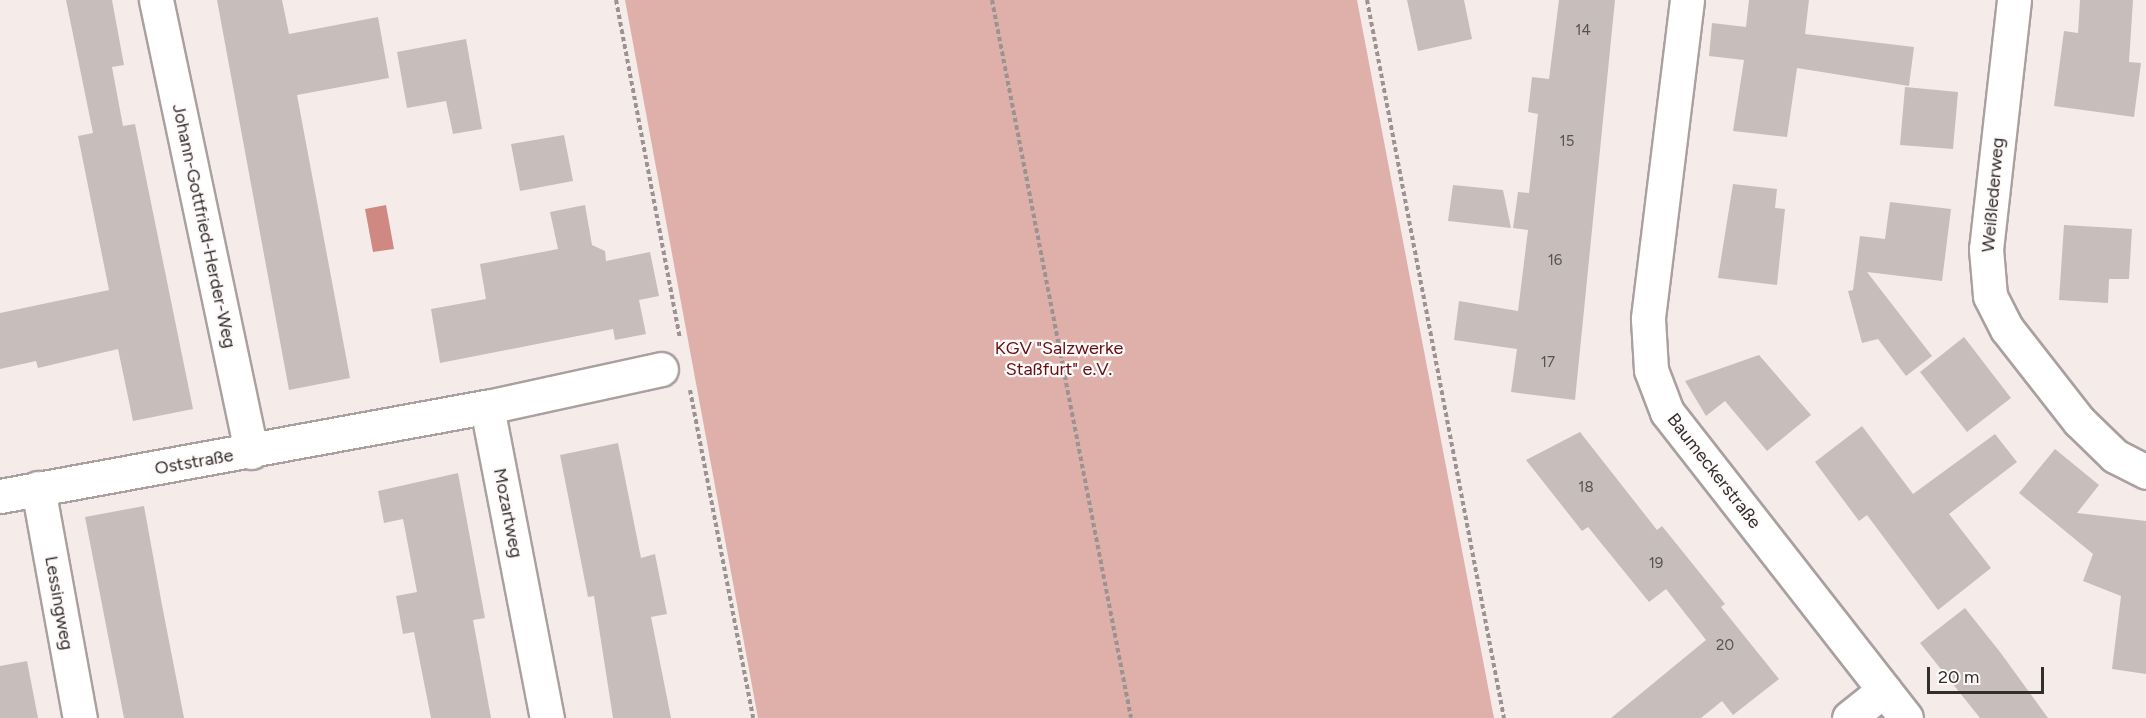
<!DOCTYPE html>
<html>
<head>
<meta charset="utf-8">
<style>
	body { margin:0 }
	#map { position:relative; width:2146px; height:718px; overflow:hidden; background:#f5ecea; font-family:Figtree,sans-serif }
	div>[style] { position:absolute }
	.green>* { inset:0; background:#dfafaa }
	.water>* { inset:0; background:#cf8982 }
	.building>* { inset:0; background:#c7bebc }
	.path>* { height:4px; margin-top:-2px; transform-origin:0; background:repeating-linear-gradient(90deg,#9a9392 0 4.5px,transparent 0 7.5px) }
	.roads { filter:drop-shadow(2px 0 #a9a09f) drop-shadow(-2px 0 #a9a09f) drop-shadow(0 2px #a9a09f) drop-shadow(0 -2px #a9a09f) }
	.minor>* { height:33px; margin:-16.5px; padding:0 16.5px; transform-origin:16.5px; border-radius:16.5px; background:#fff }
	span { translate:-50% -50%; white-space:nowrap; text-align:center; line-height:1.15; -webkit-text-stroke:4.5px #fefafa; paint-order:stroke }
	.number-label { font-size:15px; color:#575252 }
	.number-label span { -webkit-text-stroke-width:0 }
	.street-label { font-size:18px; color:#322e2e }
	.park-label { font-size:18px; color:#640f11 }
	.scale { position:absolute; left:1927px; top:667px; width:117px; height:27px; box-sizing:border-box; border:3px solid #322e2e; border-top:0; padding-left:8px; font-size:18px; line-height:21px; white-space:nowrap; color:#322e2e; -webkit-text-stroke:4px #fefafa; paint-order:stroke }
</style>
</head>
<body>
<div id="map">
	<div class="green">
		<i style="clip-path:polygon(625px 0,1357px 0,1494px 718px,758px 718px)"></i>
	</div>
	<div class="water">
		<i style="clip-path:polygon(386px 205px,394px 249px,373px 252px,365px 209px)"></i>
	</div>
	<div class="building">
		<i style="clip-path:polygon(66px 0,112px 0,124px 65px,112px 67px,123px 126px,135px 124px,193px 409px,133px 421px,118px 349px,38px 368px,36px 361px,0 369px,0 313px,109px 290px,78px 136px,93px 133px)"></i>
		<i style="clip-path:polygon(217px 0,282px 0,289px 34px,378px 17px,389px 78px,297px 95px,350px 378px,289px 390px)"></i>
		<i style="clip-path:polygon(1407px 0,1464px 0,1472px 39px,1418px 51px)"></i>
		<i style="clip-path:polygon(1559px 0,1615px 0,1575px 400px,1511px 392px,1517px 349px,1454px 340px,1459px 301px,1518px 311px,1528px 230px,1513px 228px,1518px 192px,1529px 193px,1538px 114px,1528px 112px,1532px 77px,1549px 79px)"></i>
		<i style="clip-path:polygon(1749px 0,1809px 0,1805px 34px,1914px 47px,1909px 86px,1797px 68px,1787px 137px,1733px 131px,1744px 60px,1709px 56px,1712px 23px,1746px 27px)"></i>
		<i style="clip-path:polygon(2080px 0,2133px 0,2129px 62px,2141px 63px,2134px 117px,2054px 106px,2064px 31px,2078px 33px)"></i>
		<i style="clip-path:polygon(466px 39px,482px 129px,453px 134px,446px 101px,407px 108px,397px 52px)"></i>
		<i style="clip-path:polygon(1905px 87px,1958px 92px,1953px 149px,1900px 145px)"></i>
		<i style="clip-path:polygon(564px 135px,573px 181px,520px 191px,511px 144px)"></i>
		<i style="clip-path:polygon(1733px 184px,1777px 189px,1775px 208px,1785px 209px,1777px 285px,1718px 278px)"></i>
		<i style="clip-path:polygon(1453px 185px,1503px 190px,1511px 228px,1448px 221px)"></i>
		<i style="clip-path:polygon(1890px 202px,1951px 209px,1942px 281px,1867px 272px,1932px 356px,1906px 376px,1878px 339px,1862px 343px,1848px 291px,1853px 290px,1860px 236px,1885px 239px)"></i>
		<i style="clip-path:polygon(585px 205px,592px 245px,605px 251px,606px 261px,650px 252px,659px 296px,639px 300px,646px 334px,615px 340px,613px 329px,440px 363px,431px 309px,486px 299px,480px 264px,558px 249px,550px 212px)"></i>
		<i style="clip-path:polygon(2064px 225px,2132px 229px,2129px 279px,2109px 279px,2108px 303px,2059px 300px)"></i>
		<i style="clip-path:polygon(1964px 337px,2011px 398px,1967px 432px,1920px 372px)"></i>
		<i style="clip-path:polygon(1759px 355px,1811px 415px,1767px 451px,1725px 401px,1706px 416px,1685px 381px)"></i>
		<i style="clip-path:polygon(1862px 426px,1913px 494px,1995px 434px,2017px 462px,1949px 514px,1991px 568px,1938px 610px,1867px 515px,1859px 521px,1815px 462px)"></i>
		<i style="clip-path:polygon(1580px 432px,1657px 530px,1662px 526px,1725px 604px,1721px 607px,1779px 679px,1733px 715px,1722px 701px,1701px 718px,1611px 718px,1706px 640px,1666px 589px,1649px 602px,1588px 527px,1582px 531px,1526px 460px)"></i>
		<i style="clip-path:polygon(618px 443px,641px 558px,655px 554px,667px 614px,651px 617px,671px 718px,613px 718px,594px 596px,588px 597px,560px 455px)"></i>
		<i style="clip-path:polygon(2055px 449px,2099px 485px,2077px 513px,2146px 521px,2146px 674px,2112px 669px,2121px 596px,2083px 581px,2093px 554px,2019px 493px)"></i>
		<i style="clip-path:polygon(458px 473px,485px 618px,473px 620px,491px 718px,431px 718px,414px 632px,403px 634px,396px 596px,417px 592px,403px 519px,384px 523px,378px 491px)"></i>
		<i style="clip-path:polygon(144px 506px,162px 605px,184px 718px,124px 718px,85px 517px)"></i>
		<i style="clip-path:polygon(1965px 608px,2000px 652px,2048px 718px,1980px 718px,1920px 643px)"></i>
		<i style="clip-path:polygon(27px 661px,38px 718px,0 718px,0 666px)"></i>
	</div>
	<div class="path">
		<i style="left:616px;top:0;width:344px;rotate:79.3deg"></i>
		<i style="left:992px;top:0;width:731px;rotate:79.04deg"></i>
		<i style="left:1367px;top:0;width:731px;rotate:79.2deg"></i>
		<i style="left:690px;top:390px;width:334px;rotate:79.1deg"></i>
	</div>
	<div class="roads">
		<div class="minor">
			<i style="left:156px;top:0;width:462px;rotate:78.1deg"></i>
			<i style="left:1687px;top:0;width:321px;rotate:97deg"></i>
			<i style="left:1648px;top:319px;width:51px;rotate:86.6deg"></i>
			<i style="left:1651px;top:370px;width:45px;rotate:69.1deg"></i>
			<i style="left:1667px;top:412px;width:388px;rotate:52deg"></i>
			<i style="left:2014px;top:0;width:251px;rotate:96.4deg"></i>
			<i style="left:1986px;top:249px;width:47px;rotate:85.1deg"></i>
			<i style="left:1990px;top:296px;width:37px;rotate:63deg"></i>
			<i style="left:2007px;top:329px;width:117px;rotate:52deg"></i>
			<i style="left:2079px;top:421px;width:50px;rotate:44.2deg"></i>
			<i style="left:2115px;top:456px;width:35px;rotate:27deg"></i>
			<i style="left:487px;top:407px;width:178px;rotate:-12.3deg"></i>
			<i style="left:38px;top:488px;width:234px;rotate:79.7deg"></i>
			<i style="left:0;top:496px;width:495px;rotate:-10.4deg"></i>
			<i style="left:487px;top:407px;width:317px;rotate:79.1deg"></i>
			<i style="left:1849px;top:718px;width:45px;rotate:-38.7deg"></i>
		</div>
	</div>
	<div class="number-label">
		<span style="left:1583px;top:31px">14</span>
		<span style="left:1567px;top:142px">15</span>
		<span style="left:1555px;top:261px">16</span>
		<span style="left:1548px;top:363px">17</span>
		<span style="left:1586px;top:488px">18</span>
		<span style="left:1656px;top:564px">19</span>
		<span style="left:1725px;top:646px">20</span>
	</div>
	<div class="street-label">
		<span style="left:1993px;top:195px;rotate:-85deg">Weißlederweg</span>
		<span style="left:204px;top:226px;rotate:78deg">Johann-Gottfried-Herder-Weg</span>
		<span style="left:194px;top:462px;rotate:-10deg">Oststraße</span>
		<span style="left:1714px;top:471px;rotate:52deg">Baumeckerstraße</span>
		<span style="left:508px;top:513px;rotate:79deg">Mozartweg</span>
		<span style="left:59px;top:603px;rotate:80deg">Lessingweg</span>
	</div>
	<div class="park-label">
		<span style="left:1059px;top:359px">KGV "Salzwerke<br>Staßfurt" e.V.</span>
	</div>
	<div class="scale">20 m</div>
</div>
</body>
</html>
